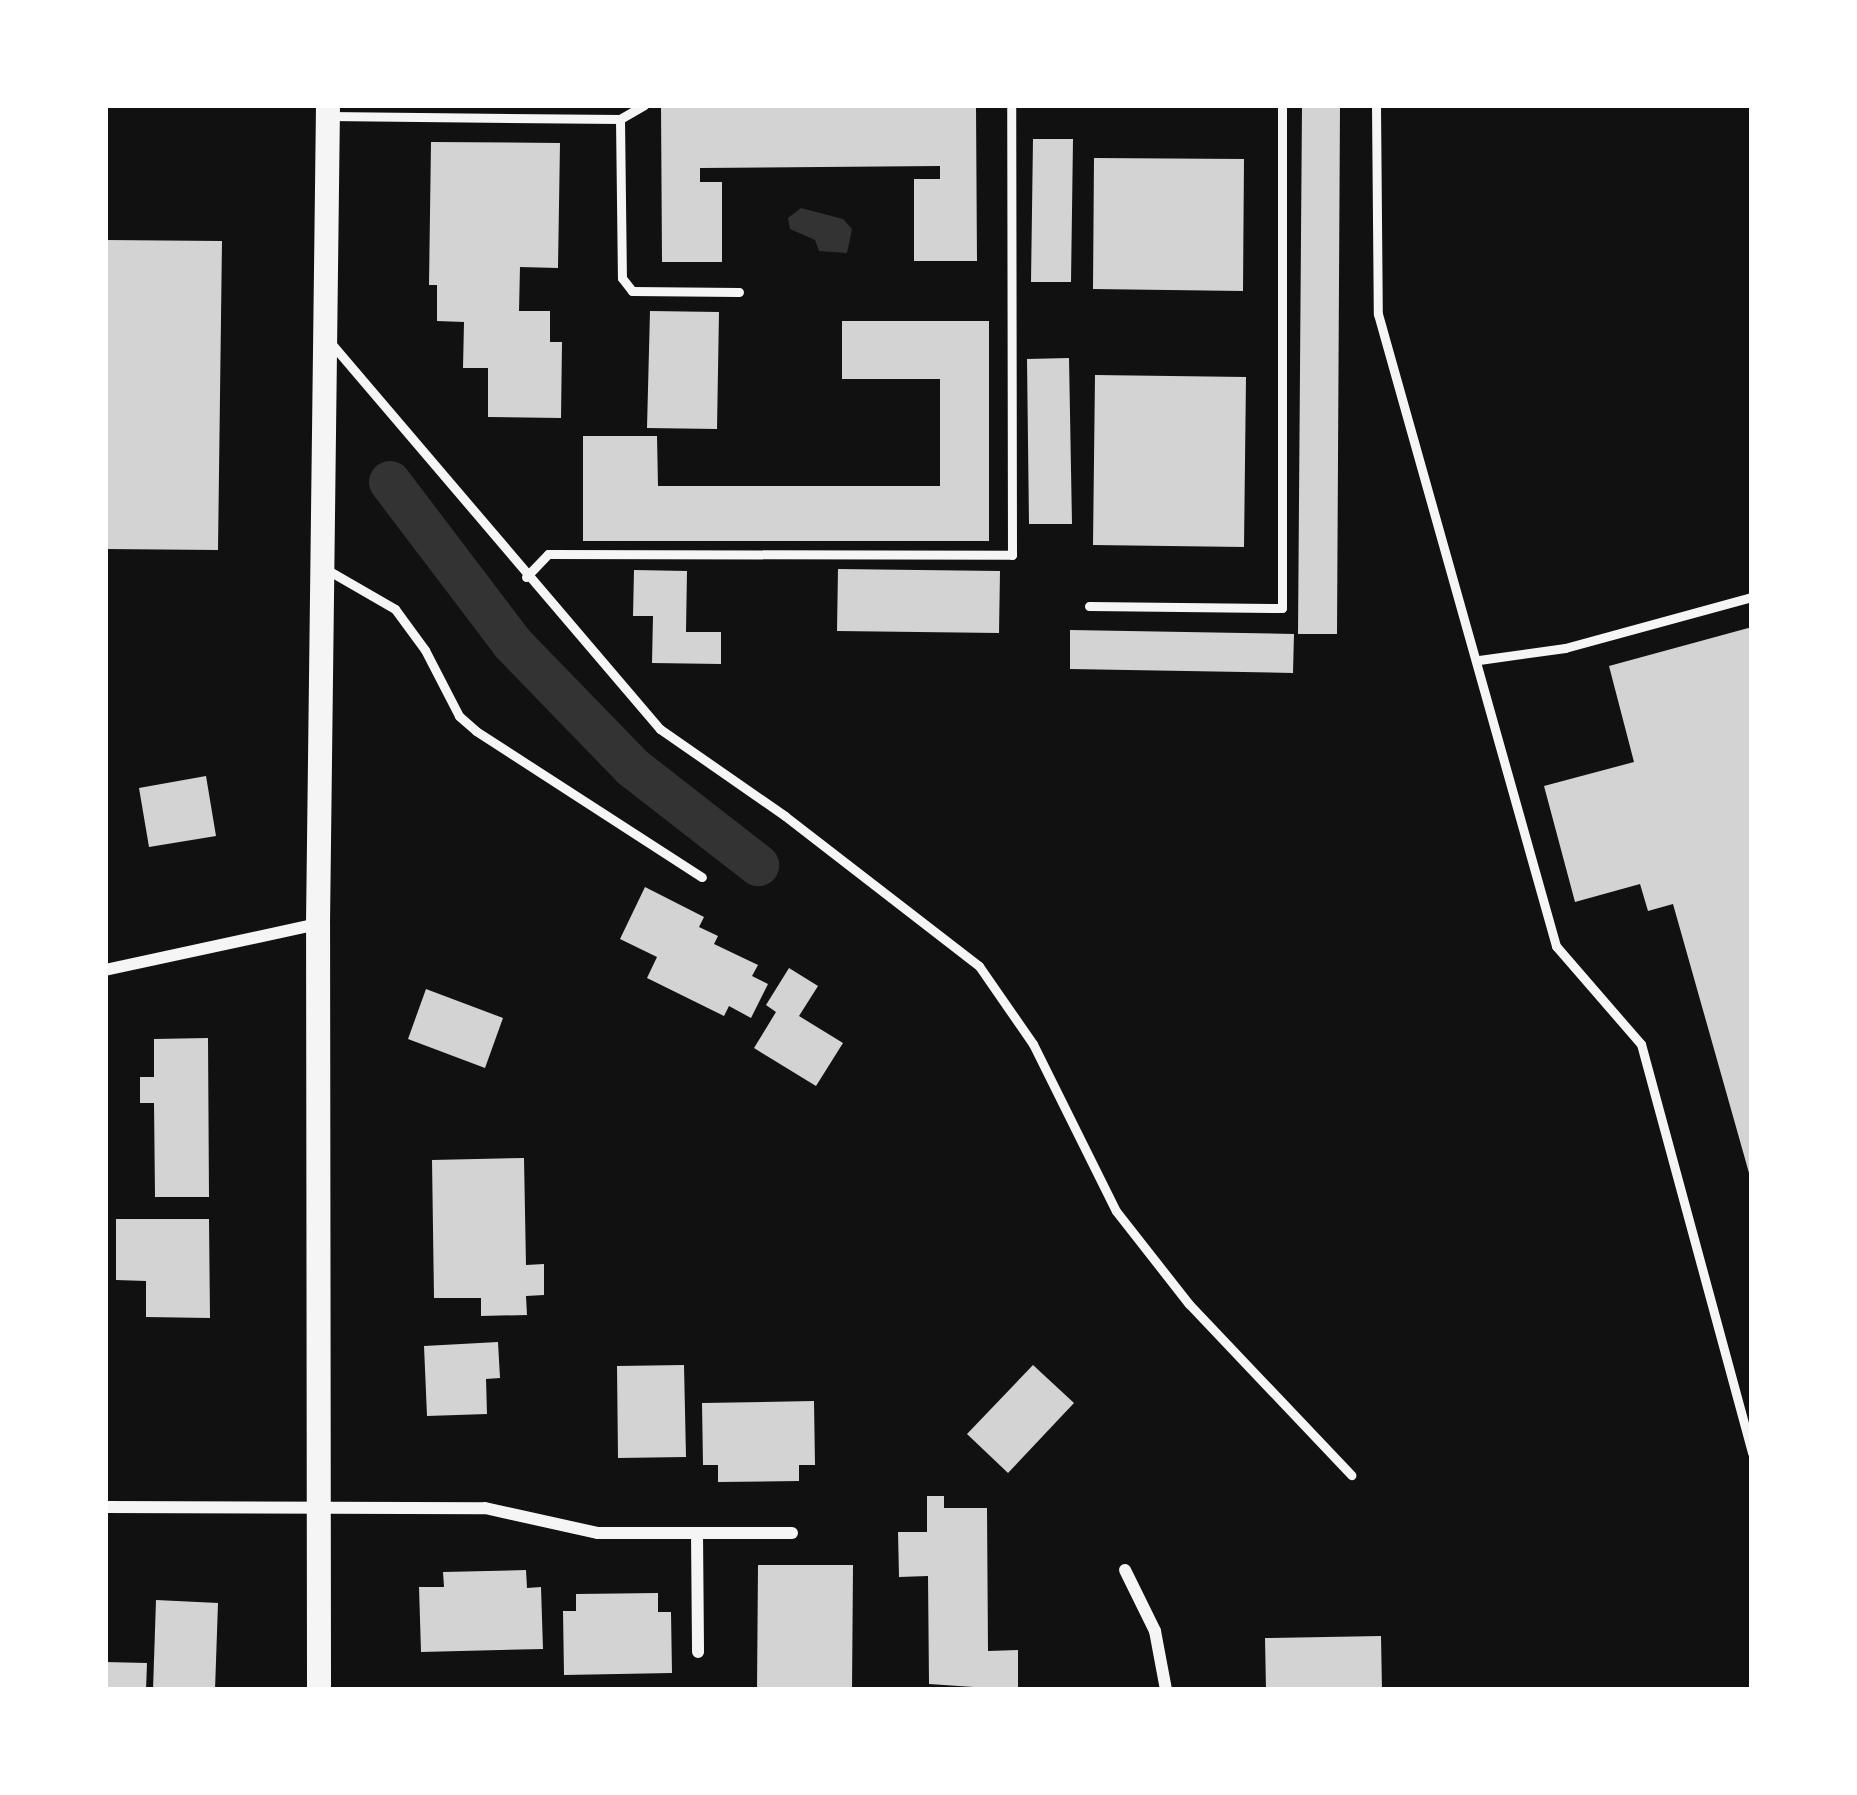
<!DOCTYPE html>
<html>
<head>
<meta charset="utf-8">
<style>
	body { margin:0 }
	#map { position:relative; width:1857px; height:1795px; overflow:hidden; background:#111; font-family:Bitter,serif }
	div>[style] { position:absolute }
	.water>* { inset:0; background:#333 }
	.canal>* { height:42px; margin:-21px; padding:0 21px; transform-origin:21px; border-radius:21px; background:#333 }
	.building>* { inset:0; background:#d3d3d3 }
	.service>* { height:9px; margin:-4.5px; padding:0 4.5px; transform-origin:4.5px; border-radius:4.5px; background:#f5f5f5 }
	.minor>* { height:12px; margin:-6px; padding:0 6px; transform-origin:6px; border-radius:6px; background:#f5f5f5 }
	.secondary>* { height:24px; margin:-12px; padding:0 12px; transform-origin:12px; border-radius:12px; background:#f5f5f5 }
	span { translate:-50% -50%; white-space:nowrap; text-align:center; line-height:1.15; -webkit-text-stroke:9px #fff; paint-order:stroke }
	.frame { position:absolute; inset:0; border:108px solid #fff; pointer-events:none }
</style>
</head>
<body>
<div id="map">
	<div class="water">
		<i style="clip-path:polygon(801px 208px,843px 219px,852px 229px,847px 253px,819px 251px,815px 240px,790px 229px,788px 218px)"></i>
	</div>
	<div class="canal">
		<i style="left:390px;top:482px;width:202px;rotate:52.8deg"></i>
		<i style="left:512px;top:643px;width:173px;rotate:45.9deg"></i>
		<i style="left:632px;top:767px;width:160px;rotate:37.9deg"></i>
	</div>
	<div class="building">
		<i style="clip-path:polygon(976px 105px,977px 261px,914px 261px,914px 179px,940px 179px,940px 166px,700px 168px,700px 182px,722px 182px,722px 262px,662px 262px,661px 106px)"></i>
		<i style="clip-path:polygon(1302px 105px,1340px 105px,1337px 634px,1298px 634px)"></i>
		<i style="clip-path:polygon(1033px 139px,1073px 139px,1071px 282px,1031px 282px)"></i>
		<i style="clip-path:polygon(431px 142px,560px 143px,558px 268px,520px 267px,519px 311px,550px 311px,550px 342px,562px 342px,561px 418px,488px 417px,488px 368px,463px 368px,464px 322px,437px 321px,437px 285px,429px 285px)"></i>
		<i style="clip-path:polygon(1094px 158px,1244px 159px,1243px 291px,1093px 289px)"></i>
		<i style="clip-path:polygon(105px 240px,222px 241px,218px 550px,105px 549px)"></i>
		<i style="clip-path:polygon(650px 311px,719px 312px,717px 429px,647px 428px)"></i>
		<i style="clip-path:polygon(842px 321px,989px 321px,989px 541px,583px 541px,583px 436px,657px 436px,658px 486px,940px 486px,940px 379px,842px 379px)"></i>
		<i style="clip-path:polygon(1069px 358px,1072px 524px,1029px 524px,1027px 359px)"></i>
		<i style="clip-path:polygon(1095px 375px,1246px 377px,1244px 547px,1093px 545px)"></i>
		<i style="clip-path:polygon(838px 569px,1000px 571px,999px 633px,837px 631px)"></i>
		<i style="clip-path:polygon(634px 570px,687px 571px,686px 632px,721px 632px,721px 664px,652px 663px,653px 616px,633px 616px)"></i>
		<i style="clip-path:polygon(1752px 627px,1752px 1180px,1751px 1180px,1673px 904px,1648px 911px,1640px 884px,1575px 902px,1544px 786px,1634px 762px,1609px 666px)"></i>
		<i style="clip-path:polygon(1070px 630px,1294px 634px,1293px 673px,1070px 669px)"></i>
		<i style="clip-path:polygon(206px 776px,216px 836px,149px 847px,139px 788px)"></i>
		<i style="clip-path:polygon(645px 887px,704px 917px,699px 927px,718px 936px,714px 944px,758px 965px,752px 976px,768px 984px,751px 1018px,729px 1006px,724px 1016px,647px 978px,657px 957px,620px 939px)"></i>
		<i style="clip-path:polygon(789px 968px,818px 986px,799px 1016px,843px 1043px,816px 1086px,754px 1048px,776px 1012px,766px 1005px)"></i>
		<i style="clip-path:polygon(426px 989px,503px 1018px,485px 1068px,408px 1039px)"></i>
		<i style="clip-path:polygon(208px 1038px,209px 1197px,155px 1197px,154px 1103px,140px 1103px,140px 1077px,154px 1077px,154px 1039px)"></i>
		<i style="clip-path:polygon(524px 1158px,526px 1265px,544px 1264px,544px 1295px,526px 1296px,527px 1315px,481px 1316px,481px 1298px,434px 1298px,432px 1160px)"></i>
		<i style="clip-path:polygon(116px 1219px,209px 1219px,210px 1318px,146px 1317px,146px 1281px,116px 1280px)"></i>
		<i style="clip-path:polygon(498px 1342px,500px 1378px,486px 1379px,487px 1414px,427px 1416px,424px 1346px)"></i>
		<i style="clip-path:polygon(684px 1365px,686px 1457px,618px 1458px,617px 1366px)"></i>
		<i style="clip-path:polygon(1033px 1365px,1074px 1403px,1008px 1473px,967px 1434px)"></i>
		<i style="clip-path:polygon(814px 1401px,815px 1465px,799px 1465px,799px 1481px,718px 1482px,718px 1465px,703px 1465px,702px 1403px)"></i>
		<i style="clip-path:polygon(927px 1496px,944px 1496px,944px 1508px,987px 1508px,988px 1651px,1018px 1650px,1018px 1690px,929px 1684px,928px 1576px,899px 1577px,898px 1532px,927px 1532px)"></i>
		<i style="clip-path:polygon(758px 1565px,853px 1565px,852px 1690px,757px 1690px)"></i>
		<i style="clip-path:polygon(526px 1570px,527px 1588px,541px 1587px,543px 1649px,421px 1652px,419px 1587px,444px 1587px,443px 1572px)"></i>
		<i style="clip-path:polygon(658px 1593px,658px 1612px,671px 1612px,672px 1673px,564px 1675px,563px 1611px,576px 1611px,576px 1594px)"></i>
		<i style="clip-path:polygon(156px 1600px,218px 1603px,215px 1690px,153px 1690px)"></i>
		<i style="clip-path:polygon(1381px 1636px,1382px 1690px,1266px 1690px,1265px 1638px)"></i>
		<i style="clip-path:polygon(105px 1662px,147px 1663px,146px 1690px,105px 1690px)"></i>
	</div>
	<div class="service">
		<i style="left:1376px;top:105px;width:209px;rotate:89.5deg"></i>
		<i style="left:1378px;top:314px;width:657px;rotate:74.27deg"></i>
		<i style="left:1556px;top:946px;width:130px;rotate:49.1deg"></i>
		<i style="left:1641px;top:1044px;width:424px;rotate:74.8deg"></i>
		<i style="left:328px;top:116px;width:292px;rotate:0.6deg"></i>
		<i style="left:620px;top:119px;width:28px;rotate:-30deg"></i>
		<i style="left:620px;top:119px;width:159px;rotate:89.3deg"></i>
		<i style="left:622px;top:278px;width:16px;rotate:52deg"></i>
		<i style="left:632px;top:291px;width:107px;rotate:0.5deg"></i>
		<i style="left:330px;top:342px;width:509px;rotate:49.55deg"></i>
		<i style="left:660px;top:729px;width:152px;rotate:34.8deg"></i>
		<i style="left:785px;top:816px;width:245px;rotate:37.7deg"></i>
		<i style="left:979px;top:966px;width:95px;rotate:55.3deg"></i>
		<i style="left:1033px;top:1044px;width:186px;rotate:63.6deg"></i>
		<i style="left:1116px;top:1211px;width:118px;rotate:51.9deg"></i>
		<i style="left:1189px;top:1304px;width:236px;rotate:46.5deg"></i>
		<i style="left:324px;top:568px;width:82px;rotate:30deg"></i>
		<i style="left:395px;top:609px;width:51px;rotate:53.8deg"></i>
		<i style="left:425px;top:650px;width:74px;rotate:62.7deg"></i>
		<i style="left:459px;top:716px;width:23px;rotate:41deg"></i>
		<i style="left:476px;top:731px;width:269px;rotate:32.9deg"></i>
		<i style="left:526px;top:577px;width:32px;rotate:-46deg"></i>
		<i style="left:548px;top:554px;width:464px;rotate:0.1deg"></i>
		<i style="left:1012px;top:555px;width:450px;rotate:-90.1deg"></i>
		<i style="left:1089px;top:606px;width:193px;rotate:0.6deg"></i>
		<i style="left:1282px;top:608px;width:503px;rotate:-90deg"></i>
		<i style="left:1479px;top:660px;width:87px;rotate:-7.9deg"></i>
		<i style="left:1565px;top:648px;width:194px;rotate:-15.3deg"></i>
	</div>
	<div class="minor">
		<i style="left:105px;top:970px;width:218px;rotate:-12.2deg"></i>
		<i style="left:105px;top:1507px;width:380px;rotate:0.2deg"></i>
		<i style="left:485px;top:1508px;width:116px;rotate:12.5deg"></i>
		<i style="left:598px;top:1533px;width:194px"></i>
		<i style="left:697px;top:1533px;width:119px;rotate:89.5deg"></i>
		<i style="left:1125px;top:1570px;width:68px;rotate:63.8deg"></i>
		<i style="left:1155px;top:1631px;width:60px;rotate:79.4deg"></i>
	</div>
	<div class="secondary">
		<i style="left:319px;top:1690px;width:766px;rotate:-90.07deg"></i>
		<i style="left:318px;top:924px;width:819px;rotate:-89.3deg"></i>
	</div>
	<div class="frame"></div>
</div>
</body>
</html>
